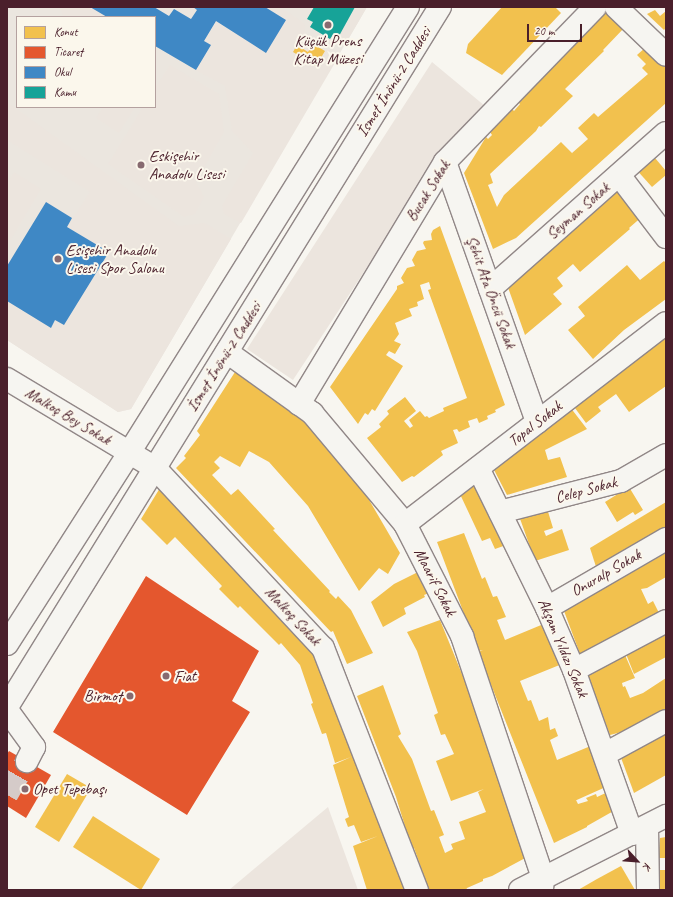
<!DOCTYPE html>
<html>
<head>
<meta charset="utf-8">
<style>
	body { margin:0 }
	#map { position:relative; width:673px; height:897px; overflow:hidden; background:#f8f6f0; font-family:Caveat,sans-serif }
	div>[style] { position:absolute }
	.built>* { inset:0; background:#ebe6df }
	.green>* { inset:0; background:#ece5de }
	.homes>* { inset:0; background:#f2c14e }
	.shops>* { inset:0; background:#e4572e }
	.schools>* { inset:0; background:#3f88c5 }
	.public>* { inset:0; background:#17a398 }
	.minor-tunnel>* { height:22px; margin-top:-11px; transform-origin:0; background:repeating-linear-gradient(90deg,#d5cbc9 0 22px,transparent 0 33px) }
	.roads { filter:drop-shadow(1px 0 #918787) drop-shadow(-1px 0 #918787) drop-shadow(0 1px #918787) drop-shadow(0 -1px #918787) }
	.minor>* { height:22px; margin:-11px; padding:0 11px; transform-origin:11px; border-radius:11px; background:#f6f5f1 }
	.major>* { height:22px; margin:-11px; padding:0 11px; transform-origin:11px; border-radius:11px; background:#f6f5f1 }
	.dots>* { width:11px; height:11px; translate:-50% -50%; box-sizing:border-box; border:2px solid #fbf7ec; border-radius:50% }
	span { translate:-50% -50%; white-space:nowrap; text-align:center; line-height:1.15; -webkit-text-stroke:4px #fbf7ec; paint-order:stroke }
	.poi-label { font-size:16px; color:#4a1f2b }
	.left { translate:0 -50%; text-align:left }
	.right { translate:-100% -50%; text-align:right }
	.street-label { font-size:16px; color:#4a1f2b }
	.frame { position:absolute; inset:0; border:8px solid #4a1f2b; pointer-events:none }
	.legend { position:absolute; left:16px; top:16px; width:140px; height:92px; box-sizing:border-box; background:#fbf7ec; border:1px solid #b4a19f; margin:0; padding:5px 7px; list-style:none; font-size:12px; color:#4a1f2b }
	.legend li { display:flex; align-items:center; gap:8px; height:20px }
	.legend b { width:20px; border:1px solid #b4a19f }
	.north { position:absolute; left:617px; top:841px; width:40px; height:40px; -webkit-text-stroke:3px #fbf7ec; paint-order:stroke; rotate:116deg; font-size:11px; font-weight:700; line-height:16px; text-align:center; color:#4a1f2b }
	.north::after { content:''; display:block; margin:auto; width:14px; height:18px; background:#4a1f2b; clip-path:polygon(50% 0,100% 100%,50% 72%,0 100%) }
	.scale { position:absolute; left:527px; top:24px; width:55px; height:18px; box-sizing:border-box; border:2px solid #4a1f2b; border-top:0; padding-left:5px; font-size:12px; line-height:14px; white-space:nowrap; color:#4a1f2b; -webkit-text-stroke:3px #fbf7ec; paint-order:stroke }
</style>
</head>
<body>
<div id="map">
	<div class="built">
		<i style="clip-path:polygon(evenodd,7px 7px,367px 7px,131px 409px,118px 412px,7px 340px,7px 7px,17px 17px,155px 17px,155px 107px,17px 107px,17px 17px)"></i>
	</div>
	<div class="green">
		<i style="clip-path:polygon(60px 7px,90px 7px,107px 17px,63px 17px)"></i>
		<i style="clip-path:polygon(265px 7px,281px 7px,305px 24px,304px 40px,313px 44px,308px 52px,297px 45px,293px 52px,315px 66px,325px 51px,339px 56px,241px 223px,224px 214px,222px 206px,253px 153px,232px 131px,225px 86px,196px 70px,211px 45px,204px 41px,216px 21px,266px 53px,286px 20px)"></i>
		<i style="clip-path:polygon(355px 7px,367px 7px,345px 45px,337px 39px,334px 33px,340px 35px)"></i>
		<i style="clip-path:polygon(432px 62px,485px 106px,410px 202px,293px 380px,247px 349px)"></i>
		<i style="clip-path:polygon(170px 65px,219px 94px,224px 132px,196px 182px,204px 197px,195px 214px,184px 217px,108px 164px,143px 107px,155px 107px,155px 88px)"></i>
		<i style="clip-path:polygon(7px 102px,179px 226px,205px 223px,231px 239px,131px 409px,118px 412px,7px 340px,7px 301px,50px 327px,55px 320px,64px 325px,108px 252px,67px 227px,90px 192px,7px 140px)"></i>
		<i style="clip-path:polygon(103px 107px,135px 107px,119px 133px,96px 118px)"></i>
		<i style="clip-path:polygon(14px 172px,41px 189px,7px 246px,7px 183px)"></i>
		<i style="clip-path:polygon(328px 807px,358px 890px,229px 890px)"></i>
	</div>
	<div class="homes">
		<i style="clip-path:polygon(502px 7px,555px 7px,561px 13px,502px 75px,466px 53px,468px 44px)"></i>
		<i style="clip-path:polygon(606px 9px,625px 27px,603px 50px,604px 51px,565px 89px,573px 96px,541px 127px,539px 126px,536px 131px,490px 174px,493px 183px,488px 185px,497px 207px,504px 195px,561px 142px,575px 156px,572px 153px,588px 139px,578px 128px,594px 113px,598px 117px,648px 74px,642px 68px,646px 64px,637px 55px,646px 47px,666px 66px,666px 103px,516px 238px,493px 249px,464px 173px,486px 137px,488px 139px,492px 135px,490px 132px,512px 109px,514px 111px,520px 104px,518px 102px)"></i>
		<i style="clip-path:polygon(655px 10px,660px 16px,666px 11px,666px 28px,664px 30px,647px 14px)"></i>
		<i style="clip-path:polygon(313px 44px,325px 51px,316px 66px,293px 52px,297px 45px,308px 52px)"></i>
		<i style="clip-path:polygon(650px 152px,666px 171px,666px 175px,652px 187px,634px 167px)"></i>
		<i style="clip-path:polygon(617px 182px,644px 215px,629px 228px,630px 229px,580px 272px,573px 264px,557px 278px,563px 286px,553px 294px,562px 304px,525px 335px,506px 282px)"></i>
		<i style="clip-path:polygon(440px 226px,505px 405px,495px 410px,496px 412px,487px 416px,488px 419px,479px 423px,477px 418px,468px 421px,470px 427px,459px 432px,457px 429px,453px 430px,458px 443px,441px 451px,443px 455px,414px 477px,412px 476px,402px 482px,367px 438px,381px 427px,379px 424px,389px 414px,387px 411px,405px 397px,416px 411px,404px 421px,410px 428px,413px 426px,409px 420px,420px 411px,425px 417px,427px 416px,429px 418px,444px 411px,443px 408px,467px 398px,428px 290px,431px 289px,429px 282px,420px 285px,424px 299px,417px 302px,418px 306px,409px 309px,412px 316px,395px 323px,399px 334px,394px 341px,401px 344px,395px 354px,389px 351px,386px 355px,403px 366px,375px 411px,372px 409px,368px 415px,365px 413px,358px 424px,330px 387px,397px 289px,397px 286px,404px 283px,401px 278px,407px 268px,415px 266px,412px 260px,417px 251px,426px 249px,423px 243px,424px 241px,432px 240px,431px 234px,433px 230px)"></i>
		<i style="clip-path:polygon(664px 261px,666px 263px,666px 299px,624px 330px,593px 359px,568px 330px,585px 316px,578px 307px,627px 265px,640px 280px)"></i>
		<i style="clip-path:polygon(666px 334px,666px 386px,629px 412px,616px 394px,598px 407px,601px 411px,586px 423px,572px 404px)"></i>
		<i style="clip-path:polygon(235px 372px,286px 401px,336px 453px,368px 498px,400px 553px,388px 574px,379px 568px,359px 591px,308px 506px,269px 462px,249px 451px,240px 467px,220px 456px,214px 462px,220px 468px,212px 475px,231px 495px,238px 489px,275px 529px,273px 530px,330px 591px,329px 592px,336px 599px,338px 596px,351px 610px,373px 653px,347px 664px,333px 631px,331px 632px,176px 468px,186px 458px,184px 456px,200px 435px,197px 431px)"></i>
		<i style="clip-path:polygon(570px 407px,587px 429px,545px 450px,548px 460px,560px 457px,567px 477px,507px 495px,492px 466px)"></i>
		<i style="clip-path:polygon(476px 478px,509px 544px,495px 549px,490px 538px,482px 541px,459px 492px)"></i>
		<i style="clip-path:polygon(163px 483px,318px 650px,406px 890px,367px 890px,353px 846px,378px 836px,361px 842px,354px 825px,348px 827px,345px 819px,349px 817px,333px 765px,351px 757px,335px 763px,326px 733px,322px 734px,311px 704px,313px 703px,300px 665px,281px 643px,279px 645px,240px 606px,238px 608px,219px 589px,222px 586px,175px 537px,167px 545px,141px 519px)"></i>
		<i style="clip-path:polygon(629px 487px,643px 510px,635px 515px,633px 512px,617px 522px,605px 502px)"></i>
		<i style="clip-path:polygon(666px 502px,666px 530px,598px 573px,590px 548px)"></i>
		<i style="clip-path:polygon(546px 505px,553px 528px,544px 531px,546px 536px,562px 529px,569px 550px,535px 561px,518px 513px)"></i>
		<i style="clip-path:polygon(464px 533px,482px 579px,485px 577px,493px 597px,497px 596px,506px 617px,497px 620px,505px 640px,546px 623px,562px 664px,520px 681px,528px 701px,531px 700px,539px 721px,548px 717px,550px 730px,555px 728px,558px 736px,550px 740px,557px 760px,593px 745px,608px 786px,570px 803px,576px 800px,578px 804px,588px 801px,586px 798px,596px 794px,597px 797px,610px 791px,617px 809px,587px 826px,587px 827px,554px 843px,478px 652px,483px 650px,478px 651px,437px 542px)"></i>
		<i style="clip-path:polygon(666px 553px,666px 577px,647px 588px,641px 589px,648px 604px,653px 601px,661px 617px,596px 651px,580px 654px,564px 611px)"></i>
		<i style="clip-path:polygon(420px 571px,429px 593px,424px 595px,425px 597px,404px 608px,406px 614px,383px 627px,371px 602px,394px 584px)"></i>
		<i style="clip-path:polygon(440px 620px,473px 701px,529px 856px,492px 876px,483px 879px,483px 881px,467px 888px,466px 890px,429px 890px,414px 848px,412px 849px,396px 797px,357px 696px,383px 685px,401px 734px,398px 736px,412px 759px,431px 811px,434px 810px,444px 835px,439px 837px,445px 853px,453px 849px,451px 844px,465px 839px,459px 822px,486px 812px,478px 792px,484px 789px,451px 801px,436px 761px,454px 754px,445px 734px,441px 735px,434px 715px,438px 713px,417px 651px,407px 632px)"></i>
		<i style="clip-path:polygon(666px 633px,666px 657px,634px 674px,626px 654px)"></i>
		<i style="clip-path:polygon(625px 655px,635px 678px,622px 683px,623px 687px,625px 686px,630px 698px,643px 693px,666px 678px,666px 710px,629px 730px,610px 735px,588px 676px)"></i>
		<i style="clip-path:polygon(666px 728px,666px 775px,634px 793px,620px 755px)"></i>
		<i style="clip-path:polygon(67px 774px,91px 788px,59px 842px,35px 827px)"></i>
		<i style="clip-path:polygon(93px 816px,160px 859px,141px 890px,73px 847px)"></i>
		<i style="clip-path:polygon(666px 837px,666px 858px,659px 858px,660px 838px)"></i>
		<i style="clip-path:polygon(621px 866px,635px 890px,578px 890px,597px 879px)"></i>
		<i style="clip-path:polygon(659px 870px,666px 870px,666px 890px,658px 890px)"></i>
	</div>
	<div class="shops">
		<i style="clip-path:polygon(146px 576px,259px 651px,232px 701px,250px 712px,187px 815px,53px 732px)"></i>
		<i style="clip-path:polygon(9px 751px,51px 775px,26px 818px,7px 806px,7px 754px)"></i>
	</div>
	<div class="schools">
		<i style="clip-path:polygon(90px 7px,154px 7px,169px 16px,174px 9px,191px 19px,197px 10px,193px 7px,265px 7px,286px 20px,266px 53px,216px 21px,204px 41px,211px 45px,196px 70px,155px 46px,155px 17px,107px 17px)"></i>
		<i style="clip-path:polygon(46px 202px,72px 218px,67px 227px,109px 252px,64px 325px,55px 320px,51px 328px,7px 301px,7px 266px)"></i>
	</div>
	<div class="public">
		<i style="clip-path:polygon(314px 7px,355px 7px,339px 36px,334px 33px,330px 39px,310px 27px,313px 22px,307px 19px)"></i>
	</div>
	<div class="minor-tunnel">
		<i style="left:7px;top:795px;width:39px;rotate:-60deg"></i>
	</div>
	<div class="roads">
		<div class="minor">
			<i style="left:616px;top:7px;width:69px;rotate:43.8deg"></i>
			<i style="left:445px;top:162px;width:276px;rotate:70.5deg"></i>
			<i style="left:619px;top:175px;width:78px;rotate:52.8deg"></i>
			<i style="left:490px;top:289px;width:235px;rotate:-41.6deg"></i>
			<i style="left:227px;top:352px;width:105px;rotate:35.7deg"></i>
			<i style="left:312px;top:413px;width:145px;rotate:50deg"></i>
			<i style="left:405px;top:524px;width:126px;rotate:63deg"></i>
			<i style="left:462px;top:636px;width:255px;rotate:71.5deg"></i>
			<i style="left:543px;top:878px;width:12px;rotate:95deg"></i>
			<i style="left:7px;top:379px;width:173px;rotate:31deg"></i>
			<i style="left:155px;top:468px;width:246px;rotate:47deg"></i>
			<i style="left:323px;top:648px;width:260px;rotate:68.8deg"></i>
			<i style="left:299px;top:404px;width:283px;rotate:-58.9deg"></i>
			<i style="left:445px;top:162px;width:216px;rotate:-45.9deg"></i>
			<i style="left:478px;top:468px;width:156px;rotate:63.8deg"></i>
			<i style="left:547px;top:608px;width:68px;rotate:66.5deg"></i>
			<i style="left:574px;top:670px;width:174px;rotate:70.5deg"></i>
			<i style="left:500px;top:512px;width:125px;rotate:-14.4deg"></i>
			<i style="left:621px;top:481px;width:52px;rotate:-30deg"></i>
			<i style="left:405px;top:524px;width:329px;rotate:-37.6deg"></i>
			<i style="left:547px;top:608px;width:138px;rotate:-30.1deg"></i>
			<i style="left:574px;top:670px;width:104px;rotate:-28deg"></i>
			<i style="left:7px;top:710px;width:46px;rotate:53.9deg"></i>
			<i style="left:34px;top:747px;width:16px;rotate:117deg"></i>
			<i style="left:605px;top:754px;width:69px;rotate:-28.4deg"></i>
			<i style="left:647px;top:827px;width:63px;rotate:89.1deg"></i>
		</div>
		<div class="major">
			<i style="left:7px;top:644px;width:227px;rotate:-57.4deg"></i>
			<i style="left:129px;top:453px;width:526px;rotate:-57.97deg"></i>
			<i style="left:7px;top:707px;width:823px;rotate:-58.26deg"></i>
			<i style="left:520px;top:890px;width:164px;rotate:-26.9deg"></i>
		</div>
	</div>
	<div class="dots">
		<i style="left:328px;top:25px;background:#876a70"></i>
		<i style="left:141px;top:165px;background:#876a70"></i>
		<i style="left:58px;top:259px;background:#876a70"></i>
		<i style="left:166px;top:676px;background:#876a70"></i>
		<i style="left:130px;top:696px;background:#876a70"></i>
		<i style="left:25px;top:789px;background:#876a70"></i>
	</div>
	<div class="poi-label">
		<span style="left:328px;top:50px">Küçük Prens<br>Kitap Müzesi</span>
		<span class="left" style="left:149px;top:165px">Eskişehir<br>Anadolu Lisesi</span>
		<span class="left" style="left:66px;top:259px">Esişehir Anadolu<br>Lisesi Spor Salonu</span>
		<span class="left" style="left:174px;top:676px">Fiat</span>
		<span class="right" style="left:122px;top:696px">Birmot</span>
		<span class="left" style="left:33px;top:789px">Opet Tepebaşı</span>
	</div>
	<div class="street-label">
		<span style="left:394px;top:82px;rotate:-58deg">İsmet İnönü-2 Caddesi</span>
		<span style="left:428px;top:191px;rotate:-58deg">Bucak Sokak</span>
		<span style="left:578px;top:211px;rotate:-41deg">Seyman Sokak</span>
		<span style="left:491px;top:292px;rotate:70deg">Şehit Ata Öncü Sokak</span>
		<span style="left:224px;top:357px;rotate:-58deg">İsmet İnönü-2 Caddesi</span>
		<span style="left:68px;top:416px;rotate:31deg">Malkoç Bey Sokak</span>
		<span style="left:535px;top:424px;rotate:-38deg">Topal Sokak</span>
		<span style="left:586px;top:490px;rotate:-15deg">Celep Sokak</span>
		<span style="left:606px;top:573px;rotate:-30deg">Onuralp Sokak</span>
		<span style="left:435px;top:582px;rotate:63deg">Maarif Sokak</span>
		<span style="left:293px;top:616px;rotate:47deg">Malkoç Sokak</span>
		<span style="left:563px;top:648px;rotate:67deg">Akşam Yıldızı Sokak</span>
	</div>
	<div class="frame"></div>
	<ul class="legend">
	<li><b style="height:11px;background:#f2c14e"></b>Konut</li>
	<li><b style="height:11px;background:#e4572e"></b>Ticaret</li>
	<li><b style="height:11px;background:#3f88c5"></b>Okul</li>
	<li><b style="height:11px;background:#17a398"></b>Kamu</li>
	</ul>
	<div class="north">K</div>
	<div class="scale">20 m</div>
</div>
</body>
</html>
